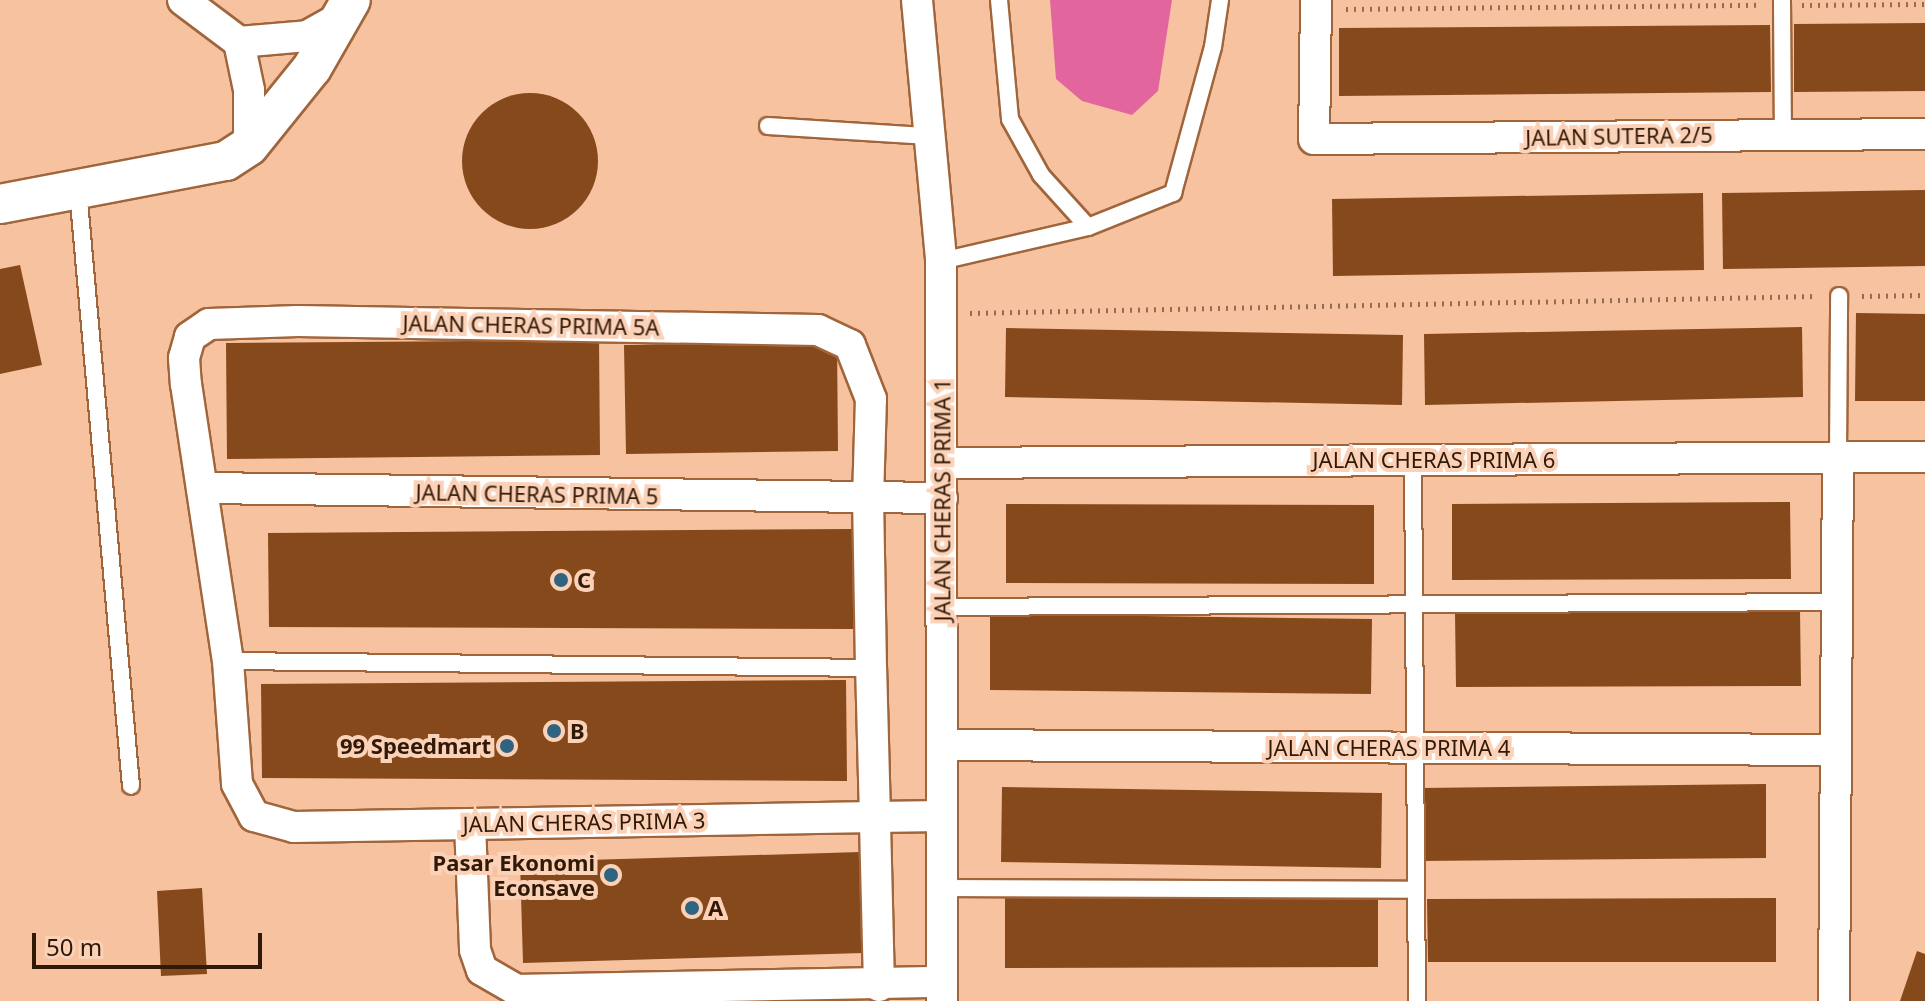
<!DOCTYPE html>
<html>
<head>
<meta charset="utf-8">
<style>
	body { margin:0 }
	#map { position:relative; width:1925px; height:1001px; overflow:hidden; background:#f7c29f; font-family:"Noto Sans",sans-serif }
	div>[style] { position:absolute }
	.water>* { inset:0; background:#e3659e }
	.building>* { inset:0; background:#85491b }
	.round { border-radius:50% }
	.path>* { height:5px; margin-top:-2.5px; transform-origin:0; background:repeating-linear-gradient(90deg,#936c52 0 2px,transparent 0 8px) }
	.roads { filter:drop-shadow(2px 0 #a1653b) drop-shadow(-2px 0 #a1653b) drop-shadow(0 2px #a1653b) drop-shadow(0 -2px #a1653b) }
	.service>* { height:16px; margin:-8px; padding:0 8px; transform-origin:8px; border-radius:8px; background:#fff }
	.minor>* { height:30px; margin:-15px; padding:0 15px; transform-origin:15px; border-radius:15px; background:#fff }
	.tertiary>* { height:38px; margin:-19px; padding:0 19px; transform-origin:19px; border-radius:19px; background:#fff }
	.dots>* { width:22px; height:22px; translate:-50% -50%; box-sizing:border-box; border:4px solid #fbd2b8; border-radius:50% }
	span { translate:-50% -50%; white-space:nowrap; text-align:center; line-height:1.15; -webkit-text-stroke:8px #fbd2b8; paint-order:stroke }
	.street-label { font-size:22px; color:#311907 }
	.poi-label { font-size:22px; color:#311907; font-weight:700 }
	.left { translate:0 -50%; text-align:left }
	.right { translate:-100% -50%; text-align:right }
	.scale { position:absolute; left:32px; top:933px; width:230px; height:36px; box-sizing:border-box; border:4px solid #311907; border-top:0; padding-left:10px; font-size:24px; line-height:28px; white-space:nowrap; color:#311907; -webkit-text-stroke:6px #fbd2b8; paint-order:stroke }
</style>
</head>
<body>
<div id="map">
	<div class="water">
		<i style="clip-path:polygon(1050px 0,1172px 0,1158px 91px,1132px 115px,1082px 101px,1056px 79px)"></i>
	</div>
	<div class="building">
		<i style="clip-path:polygon(1925px 23px,1925px 91px,1794px 92px,1794px 24px)"></i>
		<i style="clip-path:polygon(1770px 25px,1771px 92px,1339px 96px,1339px 28px)"></i>
		<i class="round" style="left:462px;top:93px;width:136px;height:136px"></i>
		<i style="clip-path:polygon(1925px 190px,1925px 266px,1723px 269px,1722px 193px)"></i>
		<i style="clip-path:polygon(1703px 193px,1704px 270px,1333px 276px,1332px 199px)"></i>
		<i style="clip-path:polygon(20px 265px,42px 365px,0 374px,0 269px)"></i>
		<i style="clip-path:polygon(1856px 313px,1925px 314px,1925px 401px,1855px 401px)"></i>
		<i style="clip-path:polygon(1802px 327px,1803px 397px,1425px 405px,1424px 334px)"></i>
		<i style="clip-path:polygon(1006px 328px,1403px 335px,1402px 405px,1005px 397px)"></i>
		<i style="clip-path:polygon(599px 340px,600px 455px,227px 459px,226px 343px)"></i>
		<i style="clip-path:polygon(837px 342px,838px 451px,626px 454px,624px 345px)"></i>
		<i style="clip-path:polygon(1790px 502px,1791px 579px,1452px 580px,1452px 504px)"></i>
		<i style="clip-path:polygon(1006px 504px,1374px 505px,1374px 584px,1006px 583px)"></i>
		<i style="clip-path:polygon(853px 529px,854px 629px,269px 627px,268px 533px)"></i>
		<i style="clip-path:polygon(1800px 611px,1801px 686px,1456px 687px,1455px 613px)"></i>
		<i style="clip-path:polygon(990px 614px,1372px 619px,1371px 694px,990px 690px)"></i>
		<i style="clip-path:polygon(846px 680px,847px 781px,262px 778px,261px 684px)"></i>
		<i style="clip-path:polygon(1766px 784px,1766px 858px,1421px 861px,1421px 788px)"></i>
		<i style="clip-path:polygon(1002px 787px,1382px 793px,1381px 868px,1001px 862px)"></i>
		<i style="clip-path:polygon(860px 852px,863px 953px,523px 963px,520px 862px)"></i>
		<i style="clip-path:polygon(202px 888px,207px 974px,161px 976px,157px 891px)"></i>
		<i style="clip-path:polygon(1005px 892px,1378px 892px,1378px 967px,1005px 968px)"></i>
		<i style="clip-path:polygon(1776px 898px,1776px 962px,1428px 962px,1427px 899px)"></i>
		<i style="clip-path:polygon(1917px 951px,1925px 954px,1925px 1001px,1900px 1001px)"></i>
	</div>
	<div class="path">
		<i style="left:1802px;top:5px;width:123px;rotate:-0.5deg"></i>
		<i style="left:1346px;top:9px;width:414px;rotate:-0.6deg"></i>
		<i style="left:1862px;top:296px;width:63px;rotate:-0.9deg"></i>
		<i style="left:970px;top:313px;width:846px;rotate:-1.15deg"></i>
	</div>
	<div class="roads">
		<div class="service">
			<i style="left:999px;top:0;width:120px;rotate:84.7deg"></i>
			<i style="left:1010px;top:119px;width:64px;rotate:61deg"></i>
			<i style="left:1041px;top:175px;width:70px;rotate:47.9deg"></i>
			<i style="left:1782px;top:0;width:135px;rotate:89.6deg"></i>
			<i style="left:768px;top:126px;width:161px;rotate:3.6deg"></i>
			<i style="left:78px;top:190px;width:598px;rotate:84.92deg"></i>
			<i style="left:941px;top:261px;width:151px;rotate:-13deg"></i>
			<i style="left:1088px;top:227px;width:92px;rotate:-21.8deg"></i>
			<i style="left:1173px;top:193px;width:151px;rotate:-74.7deg"></i>
			<i style="left:1213px;top:47px;width:48px;rotate:-81.5deg"></i>
			<i style="left:1838px;top:457px;width:161px;rotate:-89.6deg"></i>
			<i style="left:1413px;top:460px;width:541px;rotate:89.58deg"></i>
			<i style="left:942px;top:607px;width:895px;rotate:-0.32deg"></i>
			<i style="left:228px;top:661px;width:643px;rotate:0.62deg"></i>
			<i style="left:942px;top:888px;width:474px;rotate:0.2deg"></i>
		</div>
		<div class="minor">
			<i style="left:183px;top:0;width:70px;rotate:36.9deg"></i>
			<i style="left:239px;top:42px;width:68px;rotate:-5deg"></i>
			<i style="left:307px;top:36px;width:41px;rotate:-29.1deg"></i>
			<i style="left:917px;top:0;width:262px;rotate:84.7deg"></i>
			<i style="left:941px;top:261px;width:740px;rotate:89.92deg"></i>
			<i style="left:1316px;top:0;width:139px;rotate:90.8deg"></i>
			<i style="left:1314px;top:139px;width:611px;rotate:-0.47deg"></i>
			<i style="left:239px;top:42px;width:49px;rotate:78.2deg"></i>
			<i style="left:249px;top:90px;width:56px;rotate:90deg"></i>
			<i style="left:942px;top:463px;width:983px;rotate:-0.35deg"></i>
			<i style="left:205px;top:488px;width:737px;rotate:0.78deg"></i>
			<i style="left:942px;top:745px;width:894px;rotate:0.32deg"></i>
			<i style="left:470px;top:824px;width:126px;rotate:87.7deg"></i>
			<i style="left:475px;top:950px;width:21px;rotate:71deg"></i>
			<i style="left:482px;top:970px;width:39px;rotate:30deg"></i>
			<i style="left:516px;top:990px;width:426px;rotate:-1.1deg"></i>
			<i style="left:879px;top:986px;width:169px;rotate:-91.4deg"></i>
			<i style="left:875px;top:817px;width:149px;rotate:-91.5deg"></i>
			<i style="left:871px;top:668px;width:169px;rotate:-91deg"></i>
			<i style="left:868px;top:499px;width:100px;rotate:-88.3deg"></i>
			<i style="left:871px;top:399px;width:58px;rotate:-111.3deg"></i>
			<i style="left:850px;top:345px;width:35px;rotate:-155deg"></i>
			<i style="left:818px;top:330px;width:520px;rotate:-179.01deg"></i>
			<i style="left:298px;top:321px;width:89px;rotate:178.1deg"></i>
			<i style="left:209px;top:324px;width:23px;rotate:146deg"></i>
			<i style="left:190px;top:337px;width:22px;rotate:106deg"></i>
			<i style="left:184px;top:358px;width:26px;rotate:86deg"></i>
			<i style="left:186px;top:384px;width:280px;rotate:81.4deg"></i>
			<i style="left:228px;top:661px;width:123px;rotate:85.8deg"></i>
			<i style="left:237px;top:784px;width:36px;rotate:62deg"></i>
			<i style="left:254px;top:816px;width:41px;rotate:15.4deg"></i>
			<i style="left:294px;top:827px;width:176px;rotate:-1deg"></i>
			<i style="left:470px;top:824px;width:405px;rotate:-1deg"></i>
			<i style="left:875px;top:817px;width:67px;rotate:-0.9deg"></i>
			<i style="left:1834px;top:1001px;width:544px;rotate:-89.58deg"></i>
		</div>
		<div class="tertiary">
			<i style="left:0;top:204px;width:230px;rotate:-10.8deg"></i>
			<i style="left:226px;top:161px;width:27px;rotate:-33deg"></i>
			<i style="left:249px;top:146px;width:100px;rotate:-51.1deg"></i>
			<i style="left:312px;top:68px;width:78px;rotate:-60.2deg"></i>
		</div>
	</div>
	<div class="dots">
		<i style="left:561px;top:580px;background:#2f6480"></i>
		<i style="left:554px;top:731px;background:#2f6480"></i>
		<i style="left:507px;top:746px;background:#2f6480"></i>
		<i style="left:611px;top:875px;background:#2f6480"></i>
		<i style="left:692px;top:908px;background:#2f6480"></i>
	</div>
	<div class="street-label">
		<span style="left:1619px;top:136px;rotate:-1deg">JALAN SUTERA 2/5</span>
		<span style="left:531px;top:325px;rotate:1deg">JALAN CHERAS PRIMA 5A</span>
		<span style="left:1434px;top:460px">JALAN CHERAS PRIMA 6</span>
		<span style="left:537px;top:494px;rotate:1deg">JALAN CHERAS PRIMA 5</span>
		<span style="left:942px;top:500px;rotate:-90deg">JALAN CHERAS PRIMA 1</span>
		<span style="left:1389px;top:748px">JALAN CHERAS PRIMA 4</span>
		<span style="left:584px;top:822px;rotate:-1deg">JALAN CHERAS PRIMA 3</span>
	</div>
	<div class="poi-label">
		<span class="left" style="left:577px;top:580px">C</span>
		<span class="left" style="left:570px;top:731px">B</span>
		<span class="right" style="left:491px;top:746px">99 Speedmart</span>
		<span class="right" style="left:595px;top:875px">Pasar Ekonomi<br>Econsave</span>
		<span class="left" style="left:708px;top:908px">A</span>
	</div>
	<div class="scale">50 m</div>
</div>
</body>
</html>
